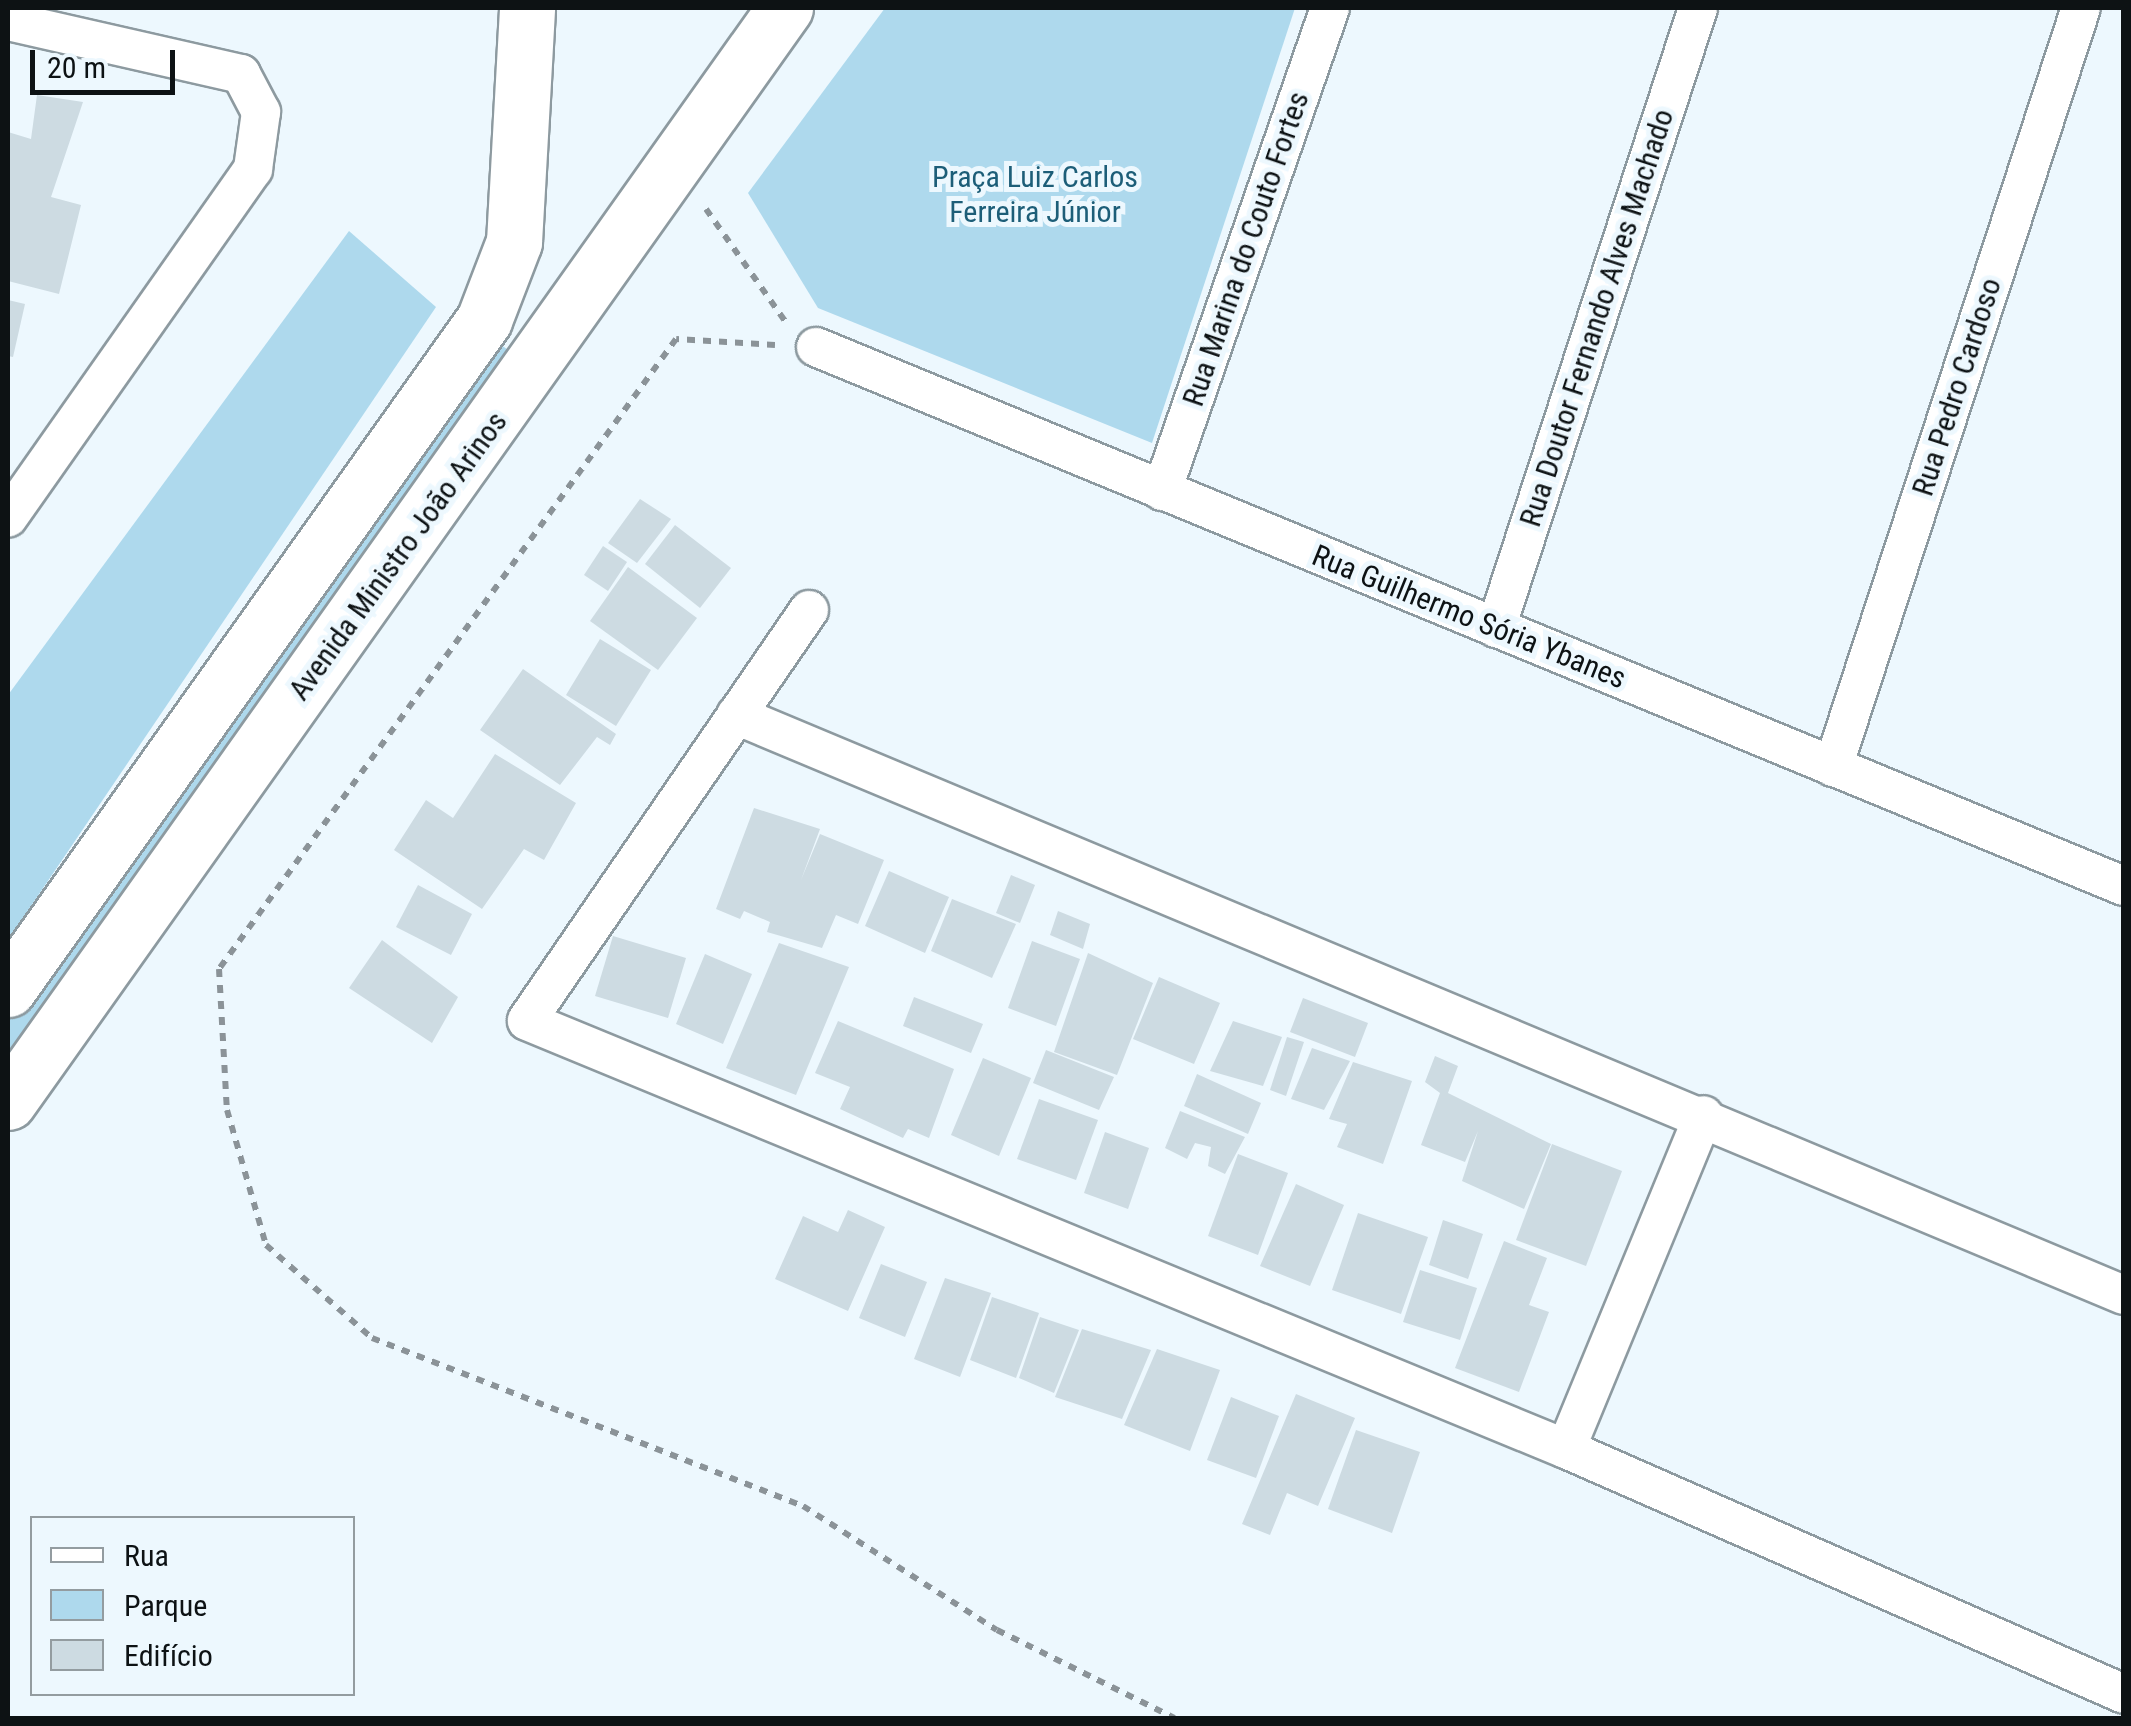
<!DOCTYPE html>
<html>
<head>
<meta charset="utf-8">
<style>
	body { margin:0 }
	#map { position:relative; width:2131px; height:1726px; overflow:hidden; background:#edf8fe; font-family:"Roboto Condensed",sans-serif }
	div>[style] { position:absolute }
	.green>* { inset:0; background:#aed9ed }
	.building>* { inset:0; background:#cddbe2 }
	.path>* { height:6px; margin-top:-3px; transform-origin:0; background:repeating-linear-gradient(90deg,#8b9398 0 8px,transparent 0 16px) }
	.roads { filter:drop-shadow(2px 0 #8d9aa0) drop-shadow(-2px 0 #8d9aa0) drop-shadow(0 2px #8d9aa0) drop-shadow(0 -2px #8d9aa0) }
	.street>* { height:38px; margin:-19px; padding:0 19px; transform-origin:19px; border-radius:19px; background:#fff }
	.highway>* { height:55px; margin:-27.5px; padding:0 27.5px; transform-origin:27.5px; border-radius:27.5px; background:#fff }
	span { translate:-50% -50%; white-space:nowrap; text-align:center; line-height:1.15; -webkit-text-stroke:10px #edf8fe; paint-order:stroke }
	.park-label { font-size:30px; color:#1d5e78 }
	.street-label { font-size:30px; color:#0d1214 }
	.frame { position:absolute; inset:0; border:10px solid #0d1214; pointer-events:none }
	.legend { position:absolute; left:30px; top:1516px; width:325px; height:180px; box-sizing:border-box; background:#edf8fe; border:2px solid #939ca0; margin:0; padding:12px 18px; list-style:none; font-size:30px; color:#0d1214 }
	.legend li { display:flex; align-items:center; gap:20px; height:50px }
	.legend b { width:50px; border:2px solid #939ca0 }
	.scale { position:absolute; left:30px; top:50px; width:145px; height:45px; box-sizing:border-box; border:5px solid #0d1214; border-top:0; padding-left:12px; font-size:30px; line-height:35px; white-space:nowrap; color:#0d1214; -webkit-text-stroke:8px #edf8fe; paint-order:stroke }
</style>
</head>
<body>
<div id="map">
	<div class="green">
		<i style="clip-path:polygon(885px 8px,1295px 8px,1152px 443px,818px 308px,748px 193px)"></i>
		<i style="clip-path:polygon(349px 231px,436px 307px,8px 940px,8px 695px)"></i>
		<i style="clip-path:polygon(494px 340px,521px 359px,8px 1071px,8px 1020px)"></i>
	</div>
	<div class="building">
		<i style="clip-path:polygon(37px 95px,83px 102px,51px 197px,81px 205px,59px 294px,8px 281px,8px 132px,31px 139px)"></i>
		<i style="clip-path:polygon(8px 300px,25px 304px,13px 357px,8px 356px)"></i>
		<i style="clip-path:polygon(640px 499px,671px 519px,637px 563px,608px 543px)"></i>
		<i style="clip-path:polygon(675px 525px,731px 568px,700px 608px,645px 564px)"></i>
		<i style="clip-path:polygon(603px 546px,627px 562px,608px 591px,584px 575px)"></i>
		<i style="clip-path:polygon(628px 567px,697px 618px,658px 670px,590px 621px)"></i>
		<i style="clip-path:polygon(600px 639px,651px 670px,616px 726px,566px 695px)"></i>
		<i style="clip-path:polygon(523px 669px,616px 734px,610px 745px,597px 737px,560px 785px,480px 730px)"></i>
		<i style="clip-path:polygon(495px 754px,576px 803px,544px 860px,524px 849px,482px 909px,394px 850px,426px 800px,453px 818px)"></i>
		<i style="clip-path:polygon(754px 808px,820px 829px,801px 880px,820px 834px,884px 860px,858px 924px,836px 915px,822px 948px,767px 932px,770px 922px,744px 911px,740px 919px,716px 909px)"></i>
		<i style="clip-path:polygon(889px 871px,949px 897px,925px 953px,865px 926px)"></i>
		<i style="clip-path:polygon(1011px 875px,1035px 885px,1020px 923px,996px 913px)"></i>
		<i style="clip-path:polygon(418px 885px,472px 914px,451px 955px,396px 927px)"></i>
		<i style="clip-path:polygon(952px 899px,1016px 924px,992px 978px,931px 951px)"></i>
		<i style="clip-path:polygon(1058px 911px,1090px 924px,1083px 949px,1050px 935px)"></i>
		<i style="clip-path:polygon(613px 936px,686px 958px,668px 1018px,595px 996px)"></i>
		<i style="clip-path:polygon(382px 940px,458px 997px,432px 1043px,349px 988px)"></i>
		<i style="clip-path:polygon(1032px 941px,1080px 959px,1056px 1026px,1008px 1008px)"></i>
		<i style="clip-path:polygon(779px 943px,849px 967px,796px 1095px,726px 1068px)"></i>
		<i style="clip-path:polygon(1088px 953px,1153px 983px,1117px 1075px,1054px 1052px)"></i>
		<i style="clip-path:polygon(705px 954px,752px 974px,723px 1044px,676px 1024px)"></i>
		<i style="clip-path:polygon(1159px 977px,1220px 1003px,1194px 1064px,1133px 1039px)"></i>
		<i style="clip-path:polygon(914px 997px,983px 1024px,971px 1053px,903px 1026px)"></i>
		<i style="clip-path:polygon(1303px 998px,1368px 1023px,1355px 1057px,1290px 1032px)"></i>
		<i style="clip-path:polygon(838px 1021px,954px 1069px,929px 1138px,908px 1129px,903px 1138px,840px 1109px,850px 1087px,815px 1073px)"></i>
		<i style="clip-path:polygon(1233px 1021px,1282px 1037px,1263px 1086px,1210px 1071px)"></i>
		<i style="clip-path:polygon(1287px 1037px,1304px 1042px,1286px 1096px,1270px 1090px)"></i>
		<i style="clip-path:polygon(1312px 1048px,1350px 1061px,1324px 1110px,1291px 1099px)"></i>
		<i style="clip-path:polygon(1046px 1050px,1114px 1077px,1099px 1110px,1033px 1083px)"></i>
		<i style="clip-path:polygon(1435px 1056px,1458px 1066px,1448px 1093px,1551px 1144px,1524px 1209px,1462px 1181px,1478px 1131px,1465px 1162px,1421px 1145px,1440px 1093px,1425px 1082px)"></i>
		<i style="clip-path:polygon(983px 1058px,1031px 1078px,999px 1156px,951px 1135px)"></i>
		<i style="clip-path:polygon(1353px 1062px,1412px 1081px,1383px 1164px,1337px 1147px,1347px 1124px,1329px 1119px)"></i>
		<i style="clip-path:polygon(1197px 1074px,1261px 1103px,1248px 1134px,1184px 1106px)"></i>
		<i style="clip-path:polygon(1039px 1099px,1098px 1120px,1076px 1180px,1017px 1159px)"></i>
		<i style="clip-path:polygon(1180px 1111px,1245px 1137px,1225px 1174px,1208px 1166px,1211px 1147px,1195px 1143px,1187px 1159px,1165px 1148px)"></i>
		<i style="clip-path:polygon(1105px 1132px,1149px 1148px,1128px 1209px,1084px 1193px)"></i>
		<i style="clip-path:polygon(1552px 1144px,1622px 1171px,1586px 1266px,1516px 1240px)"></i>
		<i style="clip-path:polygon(1238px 1154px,1288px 1173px,1258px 1255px,1208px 1236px)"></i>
		<i style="clip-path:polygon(1296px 1184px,1344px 1205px,1310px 1286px,1260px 1266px)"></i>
		<i style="clip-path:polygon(848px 1210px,885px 1227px,848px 1311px,775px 1279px,803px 1216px,838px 1232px)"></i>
		<i style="clip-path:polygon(1358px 1213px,1428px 1237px,1401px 1314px,1332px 1290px)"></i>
		<i style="clip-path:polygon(1443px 1220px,1483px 1234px,1468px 1279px,1429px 1265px)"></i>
		<i style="clip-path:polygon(1504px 1241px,1547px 1258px,1529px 1305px,1549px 1312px,1519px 1392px,1455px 1368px)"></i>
		<i style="clip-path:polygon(881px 1264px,927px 1282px,905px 1337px,859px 1318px)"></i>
		<i style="clip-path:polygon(1420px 1270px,1477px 1288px,1460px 1340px,1403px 1322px)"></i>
		<i style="clip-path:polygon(945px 1278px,991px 1293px,960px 1377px,914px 1359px)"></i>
		<i style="clip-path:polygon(992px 1297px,1039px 1313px,1016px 1378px,970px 1360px)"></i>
		<i style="clip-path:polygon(1040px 1317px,1079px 1330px,1054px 1393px,1019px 1378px)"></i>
		<i style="clip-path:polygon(1082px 1329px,1151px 1350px,1122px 1419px,1055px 1397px)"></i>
		<i style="clip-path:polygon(1157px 1349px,1220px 1370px,1190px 1451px,1124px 1425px)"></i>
		<i style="clip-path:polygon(1296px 1394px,1355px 1418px,1318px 1506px,1287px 1493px,1270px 1535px,1242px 1524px)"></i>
		<i style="clip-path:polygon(1231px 1397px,1279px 1416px,1256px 1478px,1207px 1460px)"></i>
		<i style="clip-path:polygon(1356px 1430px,1420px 1452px,1392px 1533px,1328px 1509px)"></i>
	</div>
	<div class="path">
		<i style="left:706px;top:209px;width:137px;rotate:54.8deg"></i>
		<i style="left:775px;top:345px;width:99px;rotate:-176.5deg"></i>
		<i style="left:676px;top:339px;width:778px;rotate:125.96deg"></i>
		<i style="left:219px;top:969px;width:141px;rotate:86.8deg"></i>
		<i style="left:227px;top:1110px;width:141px;rotate:73.9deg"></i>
		<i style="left:266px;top:1245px;width:141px;rotate:41.3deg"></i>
		<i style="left:372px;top:1338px;width:463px;rotate:21.3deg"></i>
		<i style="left:803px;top:1506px;width:230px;rotate:32.6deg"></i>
		<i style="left:997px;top:1630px;width:198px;rotate:26.4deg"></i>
	</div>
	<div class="roads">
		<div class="street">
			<i style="left:8px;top:21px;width:239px;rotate:12.8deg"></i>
			<i style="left:241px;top:74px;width:43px;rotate:62.2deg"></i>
			<i style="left:261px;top:112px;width:58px;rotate:98deg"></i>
			<i style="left:253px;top:169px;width:426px;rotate:125.1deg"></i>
			<i style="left:816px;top:347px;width:1415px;rotate:22.4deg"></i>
			<i style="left:1162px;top:491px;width:511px;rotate:-70.82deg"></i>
			<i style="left:809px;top:610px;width:498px;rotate:124.5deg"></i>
			<i style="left:527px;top:1021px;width:1124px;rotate:22.39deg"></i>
			<i style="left:1566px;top:1449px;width:609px;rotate:23.7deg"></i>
			<i style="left:1496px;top:628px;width:652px;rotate:-71.95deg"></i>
			<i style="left:736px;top:715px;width:1504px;rotate:22.68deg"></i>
			<i style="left:1833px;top:767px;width:798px;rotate:-71.91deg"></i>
			<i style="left:1566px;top:1449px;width:361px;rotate:-67.6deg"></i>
		</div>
		<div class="highway">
			<i style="left:8px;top:989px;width:821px;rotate:-54.57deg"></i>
			<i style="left:484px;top:320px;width:84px;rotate:-69deg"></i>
			<i style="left:514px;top:242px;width:234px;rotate:-86.8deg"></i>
			<i style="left:8px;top:1102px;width:1342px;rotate:-54.62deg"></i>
		</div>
	</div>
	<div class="park-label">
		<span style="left:1035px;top:194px">Praça Luiz Carlos<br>Ferreira Júnior</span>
	</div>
	<div class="street-label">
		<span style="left:1246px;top:249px;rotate:-71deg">Rua Marina do Couto Fortes</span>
		<span style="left:1597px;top:318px;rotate:-72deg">Rua Doutor Fernando Alves Machado</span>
		<span style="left:1957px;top:387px;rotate:-72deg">Rua Pedro Cardoso</span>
		<span style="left:398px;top:556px;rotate:-54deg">Avenida Ministro João Arinos</span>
		<span style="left:1469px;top:617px;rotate:22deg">Rua Guilhermo Sória Ybanes</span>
	</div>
	<div class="frame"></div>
	<ul class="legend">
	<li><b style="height:12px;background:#fff"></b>Rua</li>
	<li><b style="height:28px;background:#aed9ed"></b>Parque</li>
	<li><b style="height:28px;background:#cddbe2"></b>Edifício</li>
	</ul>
	<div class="scale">20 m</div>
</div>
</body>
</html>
